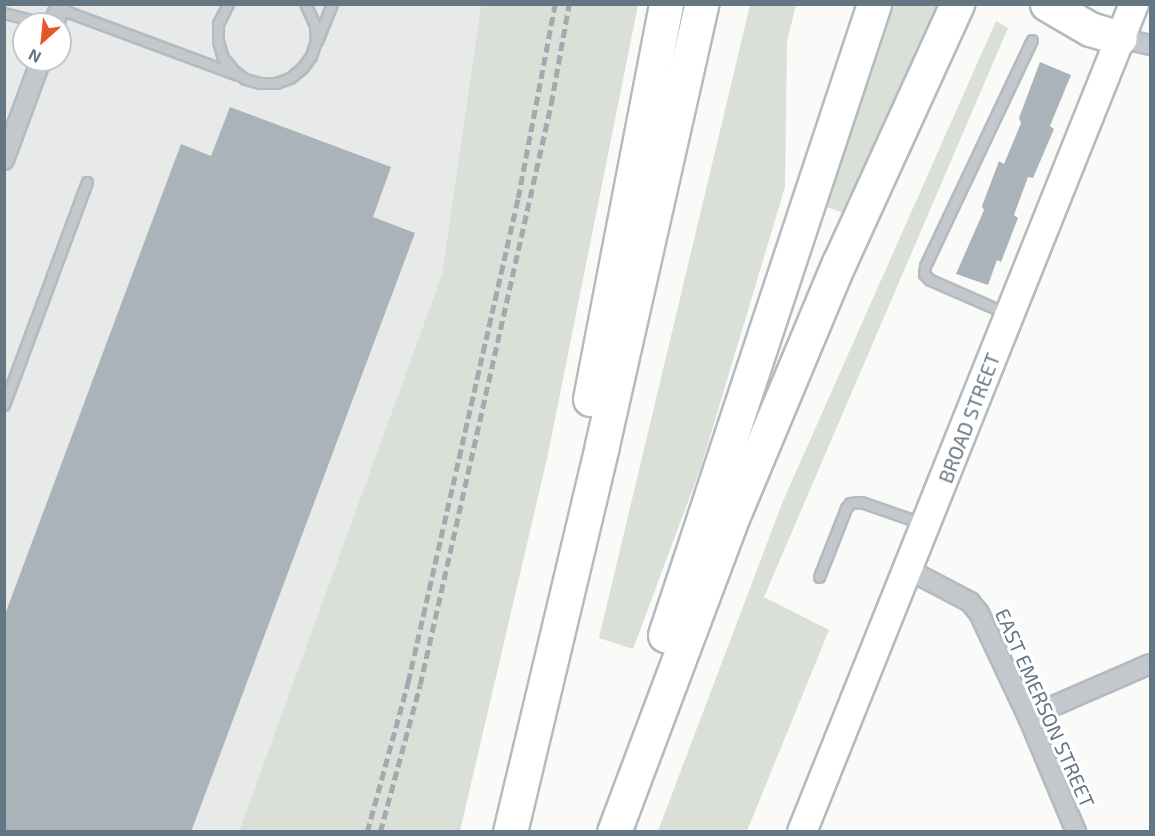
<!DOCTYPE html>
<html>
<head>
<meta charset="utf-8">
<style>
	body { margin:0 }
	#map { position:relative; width:1155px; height:836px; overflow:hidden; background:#fafaf8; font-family:"Exo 2",sans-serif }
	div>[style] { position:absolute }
	.built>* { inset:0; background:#e8e9e9 }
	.green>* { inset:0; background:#dadfd7 }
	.building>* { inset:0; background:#aab3b9 }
	.roads { filter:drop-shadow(2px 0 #b5babe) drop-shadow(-2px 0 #b5babe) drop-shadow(0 2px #b5babe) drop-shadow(0 -2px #b5babe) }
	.service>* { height:9px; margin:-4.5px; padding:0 4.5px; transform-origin:4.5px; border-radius:4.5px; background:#c3c8cc }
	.minor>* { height:18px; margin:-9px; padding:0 9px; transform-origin:9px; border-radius:9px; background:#c3c8cc }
	.primary>* { height:28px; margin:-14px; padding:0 14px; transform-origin:14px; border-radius:14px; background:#fff }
	.motorway>* { height:33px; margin:-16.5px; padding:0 16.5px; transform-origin:16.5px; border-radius:16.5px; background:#fff }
	.rail>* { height:4.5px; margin-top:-2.25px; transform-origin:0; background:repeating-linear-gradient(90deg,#a2aab0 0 9px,transparent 0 13.5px) }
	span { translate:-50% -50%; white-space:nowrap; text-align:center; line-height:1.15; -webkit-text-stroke:6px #fff; paint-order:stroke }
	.street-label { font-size:20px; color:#657683 }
	.frame { position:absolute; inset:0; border:6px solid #657683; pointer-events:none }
	.north { position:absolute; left:12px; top:12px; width:60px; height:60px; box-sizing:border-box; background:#fff; border:2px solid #c1c8cd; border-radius:50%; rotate:207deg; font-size:16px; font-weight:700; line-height:24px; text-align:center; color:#657683 }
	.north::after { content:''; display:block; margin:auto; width:21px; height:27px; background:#e4572e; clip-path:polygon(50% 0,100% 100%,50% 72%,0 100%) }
</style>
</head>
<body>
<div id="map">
	<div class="built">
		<i style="clip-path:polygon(evenodd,5px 5px,481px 5px,442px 274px,239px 831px,5px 832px,5px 5px,24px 24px,60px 24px,60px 60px,24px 60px,24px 24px)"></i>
	</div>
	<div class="green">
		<i style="clip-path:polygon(481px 5px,638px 5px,548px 454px,460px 831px,239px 831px,442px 274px)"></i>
		<i style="clip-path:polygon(750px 5px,796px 5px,787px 42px,785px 187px,701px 467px,633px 649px,599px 638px)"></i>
		<i style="clip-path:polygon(894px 5px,938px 5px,844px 213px,826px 207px)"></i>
		<i style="clip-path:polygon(996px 21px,1008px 28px,764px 597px,829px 630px,747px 831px,658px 831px,783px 501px)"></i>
	</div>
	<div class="building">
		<i style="clip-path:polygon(1040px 62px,1071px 75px,1050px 126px,1054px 129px,1033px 178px,1028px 177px,1014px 215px,1018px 218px,1001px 262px,997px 260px,988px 285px,956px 274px,984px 210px,982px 206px,999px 161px,1004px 164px,1021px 123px,1019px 118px)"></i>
		<i style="clip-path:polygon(230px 107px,391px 167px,373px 217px,415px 233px,191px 832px,4px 832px,4px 617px,181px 144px,211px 156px)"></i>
	</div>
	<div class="roads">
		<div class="service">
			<i style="left:228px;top:4px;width:22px;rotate:117deg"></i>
			<i style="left:218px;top:24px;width:17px;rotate:90deg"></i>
			<i style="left:218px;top:41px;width:18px;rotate:74deg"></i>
			<i style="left:223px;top:58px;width:16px;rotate:50deg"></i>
			<i style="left:233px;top:70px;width:15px;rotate:37deg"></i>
			<i style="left:245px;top:79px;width:16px;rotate:15deg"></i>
			<i style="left:260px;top:83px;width:16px"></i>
			<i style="left:276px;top:83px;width:15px;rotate:-20deg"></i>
			<i style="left:290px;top:78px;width:16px;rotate:-40deg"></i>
			<i style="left:302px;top:68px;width:15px;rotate:-53deg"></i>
			<i style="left:311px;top:56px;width:16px;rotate:-72deg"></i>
			<i style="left:316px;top:41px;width:16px;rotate:-94deg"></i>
			<i style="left:315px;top:25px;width:23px;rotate:-115deg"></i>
			<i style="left:60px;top:9px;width:189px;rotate:20.4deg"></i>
			<i style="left:4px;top:13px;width:44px;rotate:14.3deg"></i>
			<i style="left:317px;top:41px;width:40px;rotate:-68deg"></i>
			<i style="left:1008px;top:314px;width:85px;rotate:-156.4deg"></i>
			<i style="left:930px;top:280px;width:8px;rotate:-135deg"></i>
			<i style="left:924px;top:274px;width:8px;rotate:-83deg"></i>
			<i style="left:925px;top:266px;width:250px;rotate:-64.7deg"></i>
			<i style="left:4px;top:405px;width:238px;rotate:-69.6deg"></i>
			<i style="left:819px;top:577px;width:74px;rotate:-68.6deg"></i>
			<i style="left:846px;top:508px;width:6px;rotate:-51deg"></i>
			<i style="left:850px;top:503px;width:11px;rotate:-5deg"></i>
			<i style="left:861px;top:502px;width:65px;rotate:19deg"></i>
		</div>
		<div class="minor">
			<i style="left:54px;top:24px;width:21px;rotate:-71deg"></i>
			<i style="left:1120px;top:38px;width:31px;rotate:13deg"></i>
			<i style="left:4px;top:160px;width:107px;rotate:-69.7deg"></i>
			<i style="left:909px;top:570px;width:69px;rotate:27.7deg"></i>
			<i style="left:970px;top:602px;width:14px;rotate:51deg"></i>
			<i style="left:979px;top:613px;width:115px;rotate:64.8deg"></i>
			<i style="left:1028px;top:717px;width:125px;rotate:67.3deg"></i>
			<i style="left:1028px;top:717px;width:133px;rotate:-23.5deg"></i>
		</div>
		<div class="primary">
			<i style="left:802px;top:832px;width:892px;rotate:-68.15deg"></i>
		</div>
		<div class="motorway">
			<i style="left:1047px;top:4px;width:50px;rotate:30.2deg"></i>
			<i style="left:1090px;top:29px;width:31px;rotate:17deg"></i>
			<i style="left:590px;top:399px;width:402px;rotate:-79.1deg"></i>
			<i style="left:665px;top:635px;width:665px;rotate:-71.67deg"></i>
			<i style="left:510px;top:832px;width:398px;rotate:-76.6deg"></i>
			<i style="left:602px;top:445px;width:452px;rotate:-77.3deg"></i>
			<i style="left:614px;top:832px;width:330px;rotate:-69.4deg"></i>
			<i style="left:730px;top:523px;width:282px;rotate:-67.3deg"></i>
			<i style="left:839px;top:263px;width:285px;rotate:-65.5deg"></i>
		</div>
	</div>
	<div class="rail">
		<i style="left:367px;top:832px;width:156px;rotate:-74.7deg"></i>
		<i style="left:408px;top:682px;width:496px;rotate:-77.2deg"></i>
		<i style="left:518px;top:198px;width:197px;rotate:-79.2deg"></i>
		<i style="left:380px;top:832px;width:152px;rotate:-74.8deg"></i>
		<i style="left:420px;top:685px;width:596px;rotate:-77.29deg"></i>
		<i style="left:551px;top:104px;width:102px;rotate:-79.8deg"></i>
	</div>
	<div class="street-label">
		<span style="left:969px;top:418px;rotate:-69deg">BROAD STREET</span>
		<span style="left:1045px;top:708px;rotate:66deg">EAST EMERSON STREET</span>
	</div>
	<div class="frame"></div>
	<div class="north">N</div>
</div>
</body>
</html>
